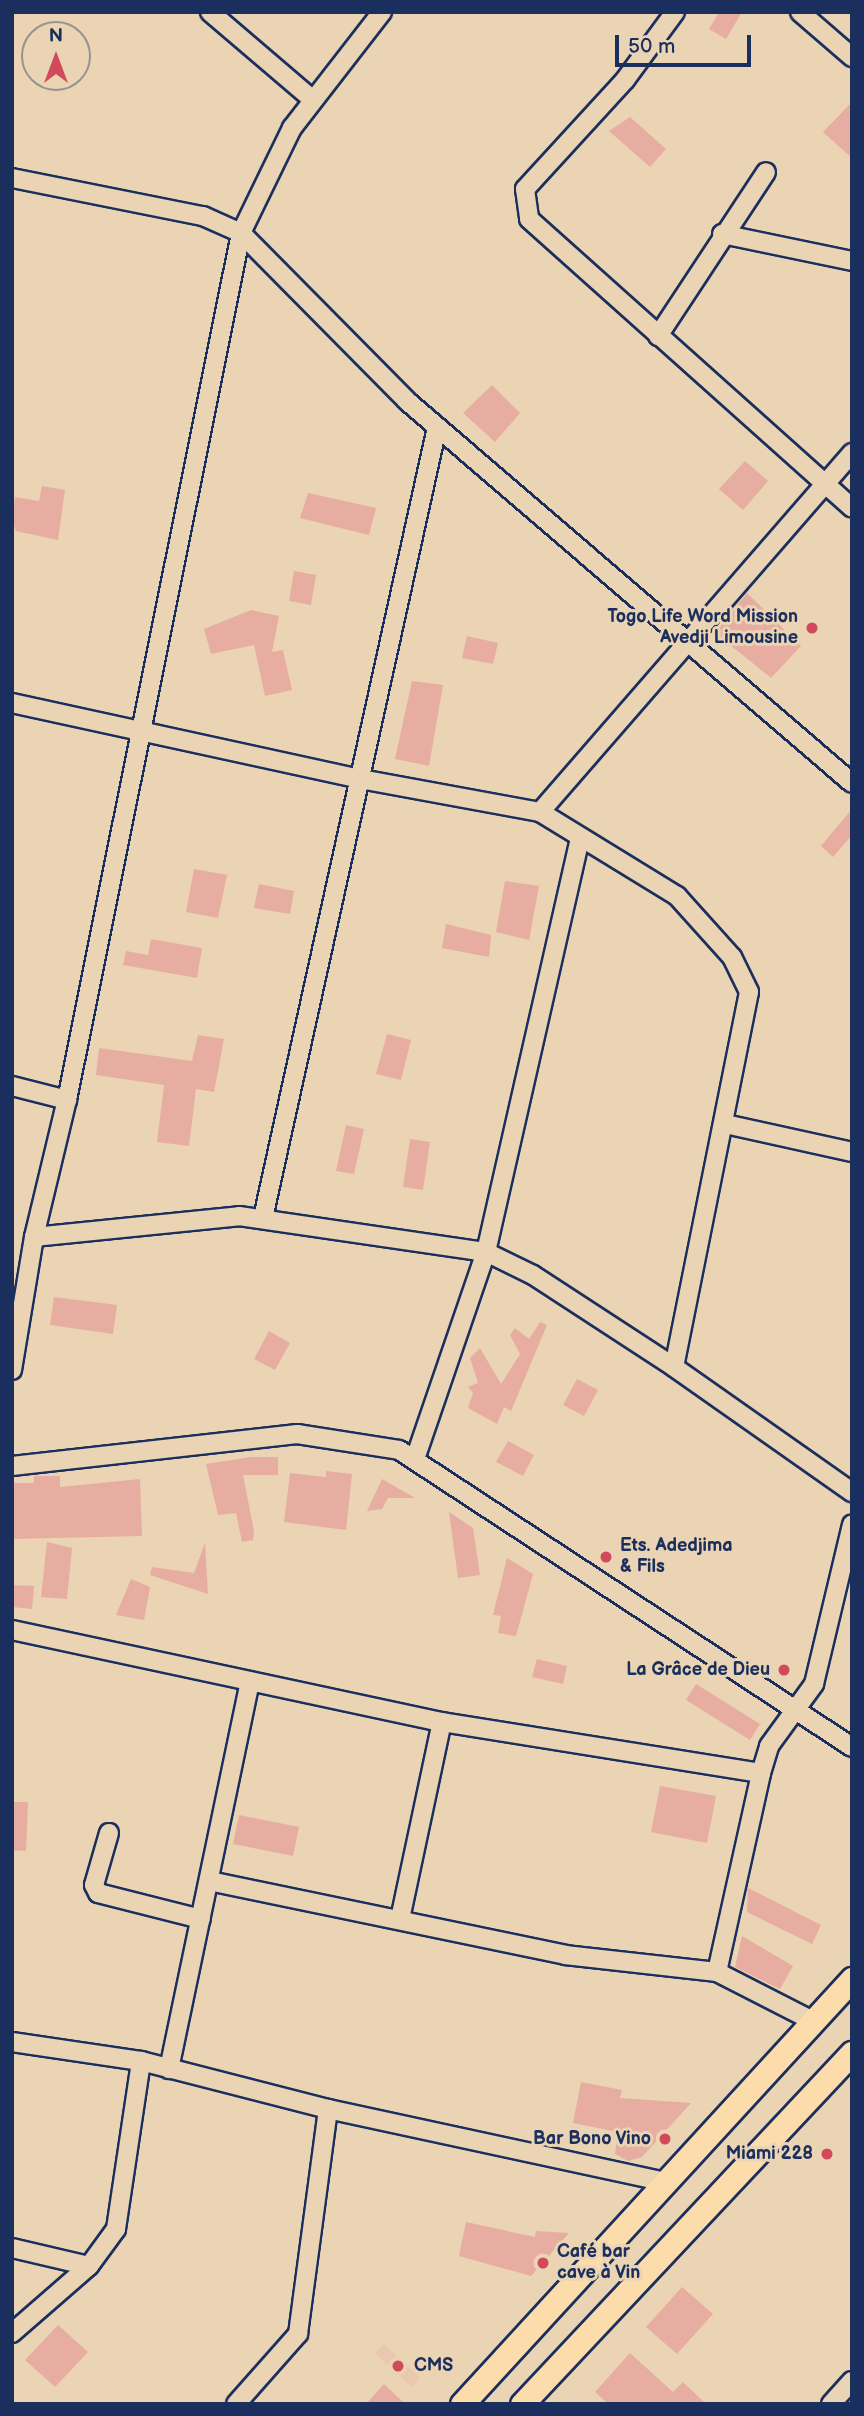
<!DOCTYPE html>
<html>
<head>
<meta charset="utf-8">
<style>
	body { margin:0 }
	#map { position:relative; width:864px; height:2416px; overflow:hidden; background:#ead4b3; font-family:"Balsamiq Sans",sans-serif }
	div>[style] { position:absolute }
	.built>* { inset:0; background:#e9c8ae }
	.building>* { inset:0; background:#e7ada1 }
	.roads { filter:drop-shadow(2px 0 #1b2f5e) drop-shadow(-2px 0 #1b2f5e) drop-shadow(0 2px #1b2f5e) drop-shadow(0 -2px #1b2f5e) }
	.minor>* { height:18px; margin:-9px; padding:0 9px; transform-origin:9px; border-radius:9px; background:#ead4b3 }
	.major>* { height:23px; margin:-11.5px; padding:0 11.5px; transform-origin:11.5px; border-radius:11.5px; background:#fddcac }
	.dots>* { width:19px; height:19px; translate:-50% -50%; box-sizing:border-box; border:4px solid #ead4b3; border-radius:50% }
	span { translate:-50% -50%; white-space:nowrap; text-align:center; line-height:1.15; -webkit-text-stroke:6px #ead4b3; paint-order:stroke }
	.poi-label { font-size:18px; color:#1b2f5e; font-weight:700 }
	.right { translate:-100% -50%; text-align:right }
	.left { translate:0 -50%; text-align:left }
	.frame { position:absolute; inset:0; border:14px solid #1b2f5e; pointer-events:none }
	.north { position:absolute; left:21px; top:21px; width:70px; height:70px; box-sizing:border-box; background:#ead4b3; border:2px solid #979291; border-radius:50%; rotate:0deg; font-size:19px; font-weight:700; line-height:28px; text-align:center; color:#1b2f5e }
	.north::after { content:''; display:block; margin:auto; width:24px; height:32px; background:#d1495b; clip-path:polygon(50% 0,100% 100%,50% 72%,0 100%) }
	.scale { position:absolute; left:615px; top:35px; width:136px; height:32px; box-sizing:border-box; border:4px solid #1b2f5e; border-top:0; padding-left:9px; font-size:21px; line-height:24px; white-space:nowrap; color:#1b2f5e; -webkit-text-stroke:5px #ead4b3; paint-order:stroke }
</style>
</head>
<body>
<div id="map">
	<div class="built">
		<i style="clip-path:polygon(384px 2344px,420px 2378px,412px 2387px,375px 2353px)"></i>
	</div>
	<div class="building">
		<i style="clip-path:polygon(719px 12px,742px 12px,726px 39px,709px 29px)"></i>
		<i style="clip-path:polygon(852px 102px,852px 158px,823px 132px)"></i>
		<i style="clip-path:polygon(630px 117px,666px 149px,650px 167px,609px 131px)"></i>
		<i style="clip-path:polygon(492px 385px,520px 413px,495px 442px,463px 413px)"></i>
		<i style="clip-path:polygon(745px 461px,768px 481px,743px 510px,719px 489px)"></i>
		<i style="clip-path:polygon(42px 486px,65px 490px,58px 540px,16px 531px,12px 520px,15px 497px,39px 501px)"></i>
		<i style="clip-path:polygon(308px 493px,376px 508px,369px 535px,300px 518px)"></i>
		<i style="clip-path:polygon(294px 571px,316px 575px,311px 605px,289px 601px)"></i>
		<i style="clip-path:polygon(747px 593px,801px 646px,771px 678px,719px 636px,719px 628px)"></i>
		<i style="clip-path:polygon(251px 610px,279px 616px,272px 652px,283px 650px,292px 690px,265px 696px,254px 645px,211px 654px,204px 629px)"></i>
		<i style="clip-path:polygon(467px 636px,498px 643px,493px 664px,462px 658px)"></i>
		<i style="clip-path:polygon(412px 681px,443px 685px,429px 766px,395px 759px)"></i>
		<i style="clip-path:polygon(852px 809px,852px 835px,833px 857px,821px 846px)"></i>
		<i style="clip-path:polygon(194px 869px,227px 875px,218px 918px,186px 912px)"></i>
		<i style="clip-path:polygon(505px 881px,539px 886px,529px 940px,496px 932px)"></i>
		<i style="clip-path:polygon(259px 884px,294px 891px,290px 914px,254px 908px)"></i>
		<i style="clip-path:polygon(446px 924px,491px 935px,489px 957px,442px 948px)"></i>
		<i style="clip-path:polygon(151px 939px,202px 948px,197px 978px,123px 965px,126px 951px,148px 955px)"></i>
		<i style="clip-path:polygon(387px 1034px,411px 1040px,401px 1080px,376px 1074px)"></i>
		<i style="clip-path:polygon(198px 1035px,224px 1039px,214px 1092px,196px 1089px,189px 1146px,157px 1142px,164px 1085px,96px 1075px,99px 1048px,192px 1061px)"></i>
		<i style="clip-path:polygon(346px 1125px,364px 1129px,354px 1174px,336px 1171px)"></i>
		<i style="clip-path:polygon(410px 1139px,430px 1142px,423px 1190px,403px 1187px)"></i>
		<i style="clip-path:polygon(54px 1297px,117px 1305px,113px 1334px,50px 1325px)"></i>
		<i style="clip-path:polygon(540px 1322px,547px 1325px,511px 1411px,504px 1407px,497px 1424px,468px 1408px,473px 1393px,468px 1387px,478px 1383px,470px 1358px,480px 1348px,501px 1384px,520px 1354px,510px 1335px,515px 1328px,529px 1339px)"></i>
		<i style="clip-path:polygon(269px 1331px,290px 1343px,275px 1370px,254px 1359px)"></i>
		<i style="clip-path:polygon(577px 1379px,598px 1390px,584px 1416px,563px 1405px)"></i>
		<i style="clip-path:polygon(508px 1441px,534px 1455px,523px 1476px,496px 1462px)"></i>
		<i style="clip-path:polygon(251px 1457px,278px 1457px,278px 1475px,243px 1475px,254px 1531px,253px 1540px,242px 1542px,236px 1513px,218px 1515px,206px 1464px)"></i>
		<i style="clip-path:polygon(326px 1471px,352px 1474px,346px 1530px,284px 1522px,290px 1473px,326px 1477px)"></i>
		<i style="clip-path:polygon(34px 1476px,60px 1476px,60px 1487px,140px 1479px,142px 1536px,12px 1539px,12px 1483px,34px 1483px)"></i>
		<i style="clip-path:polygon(382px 1479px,415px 1498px,388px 1498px,382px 1509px,367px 1511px)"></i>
		<i style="clip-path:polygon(449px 1512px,473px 1528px,480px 1575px,458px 1578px)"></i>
		<i style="clip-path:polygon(47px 1542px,72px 1548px,67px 1599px,41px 1597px)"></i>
		<i style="clip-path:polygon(205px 1543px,208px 1594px,150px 1575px,152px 1567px,194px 1573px)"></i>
		<i style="clip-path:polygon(507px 1558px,533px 1574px,516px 1636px,498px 1633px,501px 1616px,493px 1615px)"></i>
		<i style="clip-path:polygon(131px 1579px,150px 1587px,144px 1620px,116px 1615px)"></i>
		<i style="clip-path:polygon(12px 1585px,34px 1586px,32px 1609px,12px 1607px)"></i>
		<i style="clip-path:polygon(537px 1659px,567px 1666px,563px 1684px,532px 1677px)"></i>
		<i style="clip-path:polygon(696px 1684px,760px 1724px,750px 1740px,686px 1700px)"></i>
		<i style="clip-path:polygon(660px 1786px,716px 1796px,707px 1843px,651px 1832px)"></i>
		<i style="clip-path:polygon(12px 1802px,28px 1802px,26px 1851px,12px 1850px)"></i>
		<i style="clip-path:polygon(239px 1815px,299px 1827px,293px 1856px,233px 1844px)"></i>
		<i style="clip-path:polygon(748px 1888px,821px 1925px,812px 1944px,747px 1912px)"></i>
		<i style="clip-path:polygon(742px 1936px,793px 1966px,780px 1989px,735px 1967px)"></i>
		<i style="clip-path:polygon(581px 2082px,622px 2090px,620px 2098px,691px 2103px,642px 2157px,628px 2161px,615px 2154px,618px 2132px,573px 2123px)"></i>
		<i style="clip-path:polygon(466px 2222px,535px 2237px,536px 2231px,569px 2233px,531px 2276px,459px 2256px)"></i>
		<i style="clip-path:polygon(682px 2287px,713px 2314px,677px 2354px,646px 2327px)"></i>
		<i style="clip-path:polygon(58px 2325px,88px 2352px,55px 2387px,25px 2360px)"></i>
		<i style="clip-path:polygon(630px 2353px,673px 2392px,683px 2382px,706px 2404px,608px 2404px,595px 2392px)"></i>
		<i style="clip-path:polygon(384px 2384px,405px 2404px,366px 2404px)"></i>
	</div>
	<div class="roads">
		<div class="minor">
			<i style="left:210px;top:12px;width:135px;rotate:40.5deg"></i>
			<i style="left:675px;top:12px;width:84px;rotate:126.3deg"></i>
			<i style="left:625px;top:80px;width:148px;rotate:132.5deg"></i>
			<i style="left:525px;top:189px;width:30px;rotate:82deg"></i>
			<i style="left:529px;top:219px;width:433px;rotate:41.8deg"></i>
			<i style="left:800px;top:12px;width:69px;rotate:40.9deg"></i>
			<i style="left:12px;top:178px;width:195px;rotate:11.3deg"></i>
			<i style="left:203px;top:216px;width:42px;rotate:24.1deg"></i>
			<i style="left:241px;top:233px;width:236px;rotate:45.3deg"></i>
			<i style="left:407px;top:401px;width:586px;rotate:40.64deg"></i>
			<i style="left:722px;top:234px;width:133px;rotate:11.7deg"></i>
			<i style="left:658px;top:336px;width:196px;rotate:-56.6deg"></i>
			<i style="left:12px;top:703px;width:351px;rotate:12.3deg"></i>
			<i style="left:355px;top:778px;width:188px;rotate:10.4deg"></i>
			<i style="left:540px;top:812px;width:161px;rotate:31.5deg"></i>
			<i style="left:677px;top:896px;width:82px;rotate:48deg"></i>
			<i style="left:732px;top:957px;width:39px;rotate:64deg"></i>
			<i style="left:749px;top:992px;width:382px;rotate:101.3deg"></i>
			<i style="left:540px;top:812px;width:476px;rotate:-49deg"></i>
			<i style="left:12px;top:1086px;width:57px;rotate:14.3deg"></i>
			<i style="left:725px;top:1124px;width:130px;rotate:12.4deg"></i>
			<i style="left:263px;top:1218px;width:810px;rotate:-77.59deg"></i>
			<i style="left:34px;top:1237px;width:206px;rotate:-5.8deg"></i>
			<i style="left:239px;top:1216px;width:250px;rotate:8.3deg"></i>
			<i style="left:486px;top:1252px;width:52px;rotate:26.1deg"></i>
			<i style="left:533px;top:1275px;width:168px;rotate:33.1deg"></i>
			<i style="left:674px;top:1367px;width:218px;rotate:35.1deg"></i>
			<i style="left:12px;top:1370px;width:135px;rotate:-80.6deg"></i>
			<i style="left:34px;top:1237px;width:141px;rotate:-76.5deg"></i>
			<i style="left:67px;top:1100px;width:884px;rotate:-78.65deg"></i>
			<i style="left:241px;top:233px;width:117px;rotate:-64.1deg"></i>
			<i style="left:292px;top:128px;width:147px;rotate:-52.2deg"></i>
			<i style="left:415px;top:1459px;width:219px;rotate:-71.1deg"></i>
			<i style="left:486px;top:1252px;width:424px;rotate:-77.2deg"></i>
			<i style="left:12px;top:1466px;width:287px;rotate:-6.4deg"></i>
			<i style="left:297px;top:1434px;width:103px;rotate:8.9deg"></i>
			<i style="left:399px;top:1450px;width:542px;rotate:33.25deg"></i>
			<i style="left:12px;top:1630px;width:440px;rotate:12.1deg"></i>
			<i style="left:442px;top:1722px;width:323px;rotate:9.1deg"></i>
			<i style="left:109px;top:1833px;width:54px;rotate:106.1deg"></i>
			<i style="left:94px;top:1885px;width:9px;rotate:63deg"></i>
			<i style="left:98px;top:1893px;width:106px;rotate:14.2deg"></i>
			<i style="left:209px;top:1881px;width:364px;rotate:11.7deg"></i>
			<i style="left:565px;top:1955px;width:153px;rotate:6.4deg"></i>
			<i style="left:717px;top:1972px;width:106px;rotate:27.1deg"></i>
			<i style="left:400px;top:1919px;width:201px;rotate:-78deg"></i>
			<i style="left:717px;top:1972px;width:204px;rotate:-77.5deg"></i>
			<i style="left:761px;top:1773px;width:28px;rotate:-73deg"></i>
			<i style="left:769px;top:1746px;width:77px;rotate:-54deg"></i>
			<i style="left:814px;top:1684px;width:164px;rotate:-76.6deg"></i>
			<i style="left:12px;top:2042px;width:130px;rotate:8.4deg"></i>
			<i style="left:141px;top:2061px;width:193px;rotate:14.4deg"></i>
			<i style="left:328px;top:2109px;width:346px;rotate:12.2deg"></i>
			<i style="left:169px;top:2069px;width:396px;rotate:-78.2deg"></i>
			<i style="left:12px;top:2248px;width:79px;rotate:13.2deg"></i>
			<i style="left:12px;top:2333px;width:102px;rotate:-41deg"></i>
			<i style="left:89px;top:2266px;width:46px;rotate:-53.9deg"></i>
			<i style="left:116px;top:2229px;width:170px;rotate:-81.5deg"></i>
			<i style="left:236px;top:2404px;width:94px;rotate:-48.5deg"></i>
			<i style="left:298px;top:2334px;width:227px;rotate:-82.4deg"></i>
			<i style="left:831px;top:2404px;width:31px;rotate:-48deg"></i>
		</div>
		<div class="major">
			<i style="left:462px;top:2404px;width:577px;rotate:-47.46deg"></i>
			<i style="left:522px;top:2404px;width:482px;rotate:-46.8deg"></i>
		</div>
	</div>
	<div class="dots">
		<i style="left:812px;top:628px;background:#d1495b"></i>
		<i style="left:606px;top:1557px;background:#d1495b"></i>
		<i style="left:784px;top:1670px;background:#d1495b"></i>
		<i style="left:665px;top:2139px;background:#d1495b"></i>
		<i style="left:827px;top:2154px;background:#d1495b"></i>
		<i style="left:543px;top:2263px;background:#d1495b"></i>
		<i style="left:398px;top:2366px;background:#d1495b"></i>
	</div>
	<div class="poi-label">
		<span class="right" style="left:798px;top:628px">Togo Life Word Mission<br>Avedji Limousine</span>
		<span class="left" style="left:620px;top:1557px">Ets. Adedjima<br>&amp; Fils</span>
		<span class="right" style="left:770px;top:1670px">La Grâce de Dieu</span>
		<span class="right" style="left:651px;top:2139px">Bar Bono Vino</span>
		<span class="right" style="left:813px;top:2154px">Miami 228</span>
		<span class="left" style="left:557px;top:2263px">Café bar<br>cave à Vin</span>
		<span class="left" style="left:414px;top:2366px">CMS</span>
	</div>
	<div class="frame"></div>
	<div class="north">N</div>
	<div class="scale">50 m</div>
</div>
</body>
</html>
